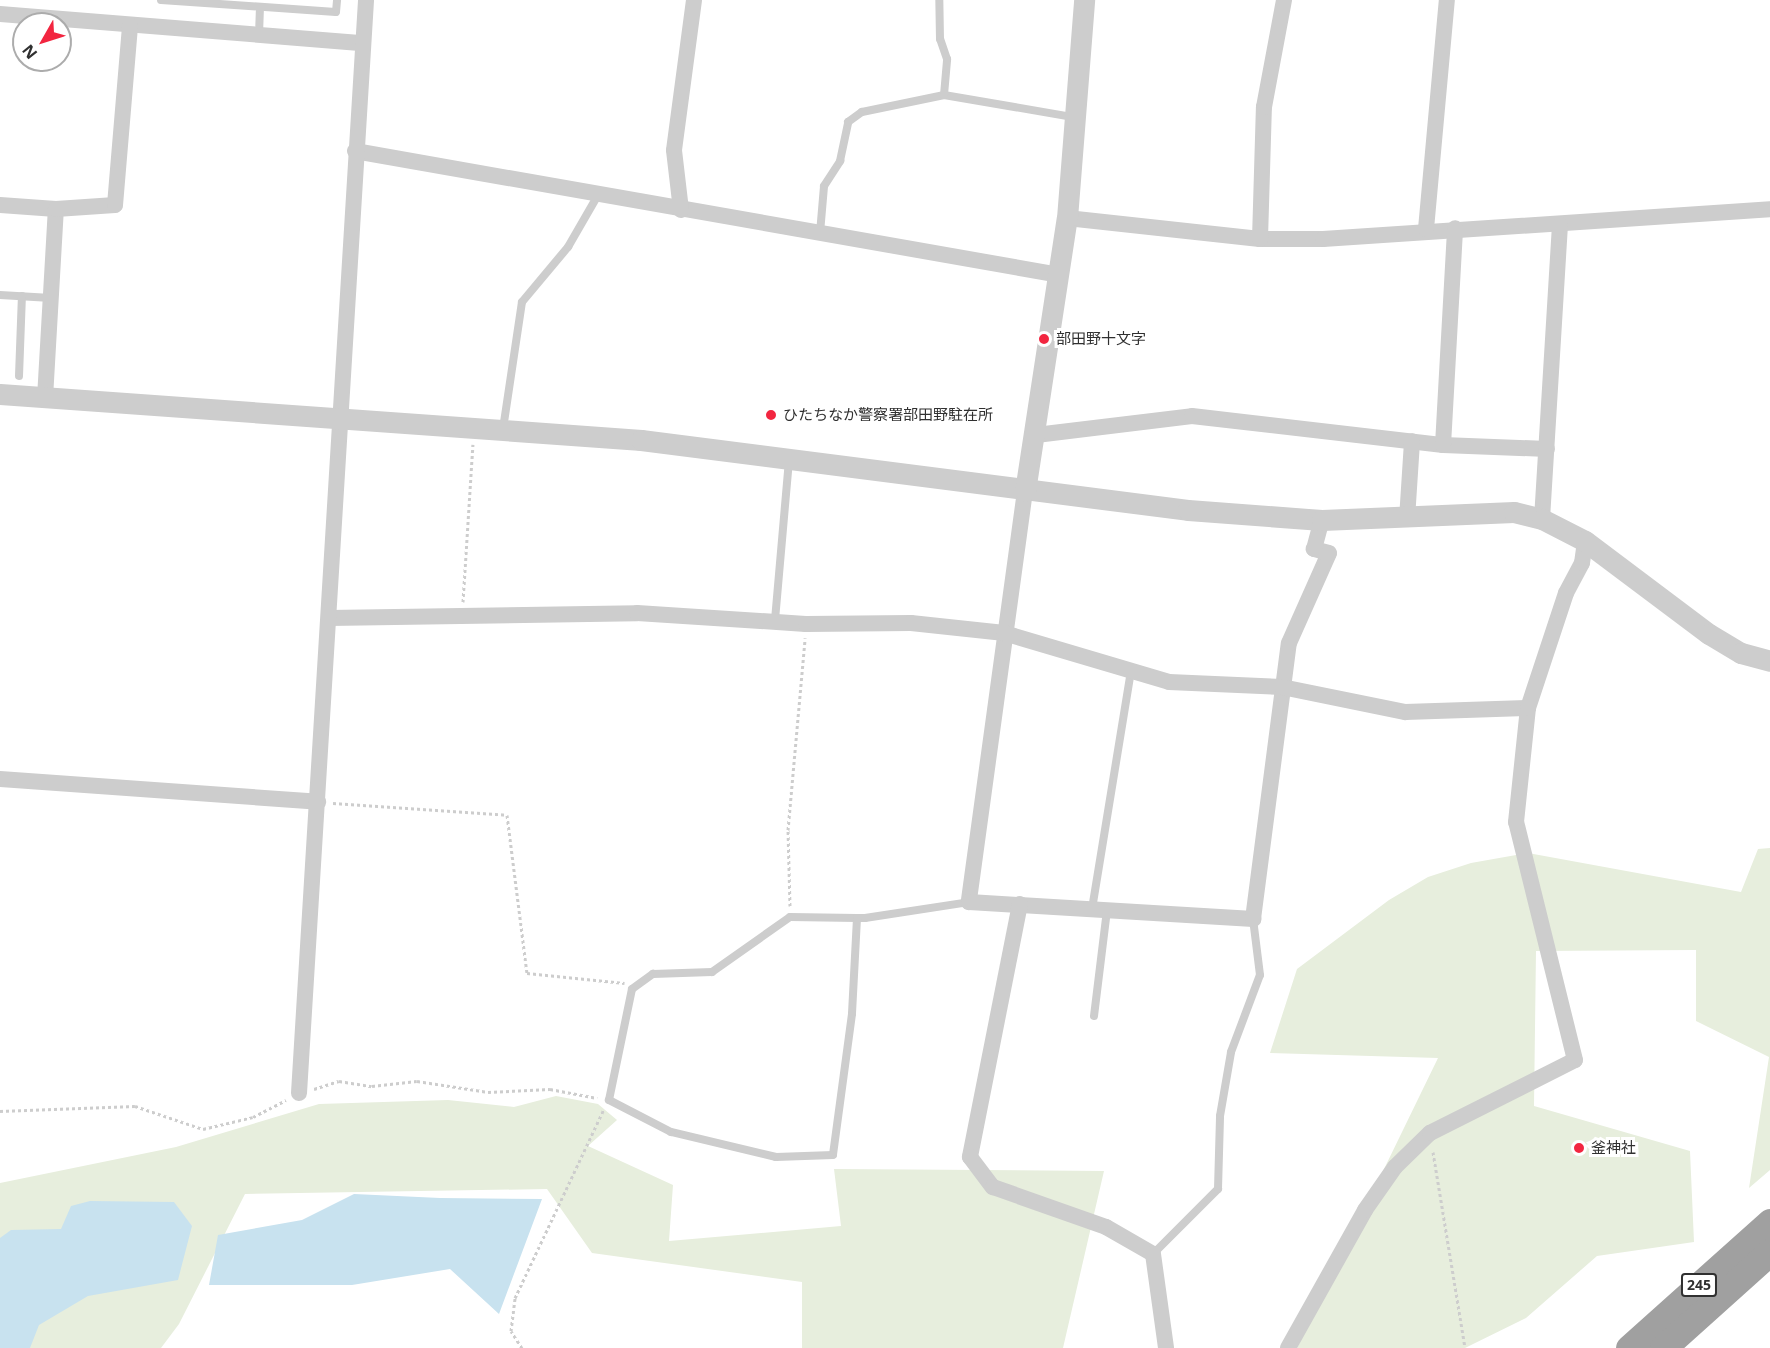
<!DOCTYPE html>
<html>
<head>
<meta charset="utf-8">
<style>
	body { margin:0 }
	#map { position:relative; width:1770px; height:1348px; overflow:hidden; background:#fff; font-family:"Noto Sans","Noto Sans JP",sans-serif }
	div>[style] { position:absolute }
	.green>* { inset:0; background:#e7eedd }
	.water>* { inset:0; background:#c8e2ef }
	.path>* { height:3px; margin-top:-1.5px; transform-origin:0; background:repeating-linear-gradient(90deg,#cdcdcd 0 3px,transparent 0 6px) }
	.service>* { height:8px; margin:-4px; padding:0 4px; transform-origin:4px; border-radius:4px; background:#cdcdcd }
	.minor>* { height:16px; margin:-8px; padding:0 8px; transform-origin:8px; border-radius:8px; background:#cdcdcd }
	.tertiary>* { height:21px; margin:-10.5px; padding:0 10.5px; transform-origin:10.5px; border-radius:10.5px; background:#cdcdcd }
	.trunk>* { height:27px; margin:-13.5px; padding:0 13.5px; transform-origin:13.5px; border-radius:13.5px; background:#a0a0a0 }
	.dots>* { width:16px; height:16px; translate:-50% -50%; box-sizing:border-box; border:3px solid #fff; border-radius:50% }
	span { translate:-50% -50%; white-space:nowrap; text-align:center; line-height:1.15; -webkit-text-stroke:6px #fff; paint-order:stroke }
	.shield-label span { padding:2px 4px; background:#fff; border:2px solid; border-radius:4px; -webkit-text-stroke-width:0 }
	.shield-label { font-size:14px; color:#303030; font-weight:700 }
	.poi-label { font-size:15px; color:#303030 }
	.left { translate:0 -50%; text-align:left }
	.north { position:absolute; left:12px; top:12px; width:60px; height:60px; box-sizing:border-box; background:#fff; border:2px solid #acacac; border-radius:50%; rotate:231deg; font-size:16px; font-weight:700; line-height:24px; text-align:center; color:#303030 }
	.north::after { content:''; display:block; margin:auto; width:21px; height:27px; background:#f22640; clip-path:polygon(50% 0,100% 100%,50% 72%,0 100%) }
</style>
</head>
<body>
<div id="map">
	<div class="green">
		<i style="clip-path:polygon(1770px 848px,1770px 1170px,1749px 1188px,1769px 1057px,1696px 1021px,1696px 950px,1536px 951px,1534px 1106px,1690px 1151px,1694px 1242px,1597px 1256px,1526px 1318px,1465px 1348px,1297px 1348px,1438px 1058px,1270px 1053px,1297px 969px,1389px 900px,1428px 877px,1471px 863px,1528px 853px,1741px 892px,1758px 849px)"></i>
		<i style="clip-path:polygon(556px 1096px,598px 1104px,617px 1120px,588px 1146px,673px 1185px,669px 1241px,841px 1226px,834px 1169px,1104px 1171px,1063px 1348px,802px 1348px,802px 1282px,592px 1253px,547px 1189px,245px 1194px,179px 1324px,161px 1348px,0 1348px,0 1183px,176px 1147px,319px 1104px,448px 1100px,514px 1107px)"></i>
	</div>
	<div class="water">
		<i style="clip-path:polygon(354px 1194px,440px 1198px,542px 1199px,499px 1314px,450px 1269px,352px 1285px,209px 1285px,218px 1235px,302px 1220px)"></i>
		<i style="clip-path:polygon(90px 1201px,174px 1202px,192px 1226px,178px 1280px,88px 1296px,39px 1325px,30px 1348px,0 1348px,0 1238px,11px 1230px,61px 1229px,71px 1206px)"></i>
	</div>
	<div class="path">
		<i style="left:463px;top:602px;width:158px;rotate:-86.4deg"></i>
		<i style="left:333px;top:803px;width:174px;rotate:3.9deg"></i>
		<i style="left:507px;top:815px;width:159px;rotate:82.8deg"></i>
		<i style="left:527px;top:973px;width:98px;rotate:5.9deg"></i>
		<i style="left:790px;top:906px;width:76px;rotate:-91.5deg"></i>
		<i style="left:788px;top:830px;width:193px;rotate:-84.9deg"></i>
		<i style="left:314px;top:1089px;width:26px;rotate:-18deg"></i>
		<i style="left:339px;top:1081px;width:33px;rotate:9deg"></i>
		<i style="left:372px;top:1086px;width:45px;rotate:-6.3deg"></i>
		<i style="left:417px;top:1081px;width:72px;rotate:8.8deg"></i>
		<i style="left:488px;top:1092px;width:62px;rotate:-2.8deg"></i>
		<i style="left:550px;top:1089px;width:48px;rotate:10.8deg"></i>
		<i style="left:0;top:1111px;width:135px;rotate:-2.1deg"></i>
		<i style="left:135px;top:1106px;width:72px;rotate:18.7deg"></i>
		<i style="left:203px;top:1129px;width:51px;rotate:-13.5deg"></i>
		<i style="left:253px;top:1117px;width:37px;rotate:-27deg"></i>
		<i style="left:1433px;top:1152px;width:199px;rotate:80.7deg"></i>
		<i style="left:522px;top:1348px;width:20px;rotate:-123deg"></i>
		<i style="left:511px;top:1331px;width:33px;rotate:-83deg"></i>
		<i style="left:515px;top:1298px;width:209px;rotate:-64.8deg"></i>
	</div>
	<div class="service">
		<i style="left:161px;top:0;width:175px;rotate:3.9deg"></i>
		<i style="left:336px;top:12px;width:12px;rotate:-85deg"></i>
		<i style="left:259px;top:35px;width:28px;rotate:-88deg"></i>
		<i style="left:944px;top:95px;width:131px;rotate:9.7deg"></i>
		<i style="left:820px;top:233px;width:47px;rotate:-85.1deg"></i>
		<i style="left:824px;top:186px;width:30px;rotate:-57deg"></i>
		<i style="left:840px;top:161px;width:40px;rotate:-78deg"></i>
		<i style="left:848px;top:122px;width:17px;rotate:-36deg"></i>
		<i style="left:862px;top:112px;width:84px;rotate:-11.7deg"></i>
		<i style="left:944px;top:95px;width:36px;rotate:-85deg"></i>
		<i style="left:947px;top:59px;width:21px;rotate:-109deg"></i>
		<i style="left:940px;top:39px;width:39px;rotate:-91deg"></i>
		<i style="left:0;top:295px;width:51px;rotate:3.4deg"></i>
		<i style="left:19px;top:376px;width:80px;rotate:-87.9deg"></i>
		<i style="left:503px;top:429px;width:128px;rotate:-81.5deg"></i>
		<i style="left:522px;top:302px;width:72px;rotate:-50.1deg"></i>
		<i style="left:568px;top:247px;width:60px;rotate:-60deg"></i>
		<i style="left:775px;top:620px;width:161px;rotate:-85deg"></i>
		<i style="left:1092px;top:909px;width:240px;rotate:-80.7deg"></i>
		<i style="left:857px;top:918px;width:96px;rotate:93deg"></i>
		<i style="left:852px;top:1014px;width:142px;rotate:97.7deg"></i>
		<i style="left:833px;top:1155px;width:57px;rotate:178deg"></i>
		<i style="left:776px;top:1157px;width:108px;rotate:-166.6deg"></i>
		<i style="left:671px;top:1132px;width:70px;rotate:-152.7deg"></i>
		<i style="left:609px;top:1100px;width:113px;rotate:-78.3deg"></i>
		<i style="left:632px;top:989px;width:26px;rotate:-36deg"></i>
		<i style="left:653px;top:974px;width:59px;rotate:-1.9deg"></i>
		<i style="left:712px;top:972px;width:95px;rotate:-35.2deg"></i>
		<i style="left:790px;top:917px;width:67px;rotate:0.9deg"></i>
		<i style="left:857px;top:918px;width:8px"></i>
		<i style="left:865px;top:918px;width:105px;rotate:-8.7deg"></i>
		<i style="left:1094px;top:1016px;width:107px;rotate:-83deg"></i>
		<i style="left:1153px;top:1254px;width:92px;rotate:-45deg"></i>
		<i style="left:1218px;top:1189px;width:73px;rotate:-88.4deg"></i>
		<i style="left:1220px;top:1116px;width:65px;rotate:-80.2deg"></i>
		<i style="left:1231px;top:1052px;width:82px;rotate:-69.4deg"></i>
		<i style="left:1260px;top:975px;width:56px;rotate:-97.1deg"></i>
	</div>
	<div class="minor">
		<i style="left:0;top:14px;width:364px;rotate:4.6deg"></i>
		<i style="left:355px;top:151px;width:716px;rotate:9.98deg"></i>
		<i style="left:0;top:205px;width:56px;rotate:4.1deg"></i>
		<i style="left:681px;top:210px;width:60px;rotate:-96.7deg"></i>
		<i style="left:674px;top:150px;width:151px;rotate:-82.4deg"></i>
		<i style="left:1067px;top:218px;width:194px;rotate:6.2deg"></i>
		<i style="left:1260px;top:239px;width:63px"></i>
		<i style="left:1323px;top:239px;width:448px;rotate:-3.8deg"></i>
		<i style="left:1426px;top:229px;width:230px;rotate:-84.8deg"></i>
		<i style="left:1260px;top:239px;width:132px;rotate:-88.3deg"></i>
		<i style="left:1264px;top:107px;width:109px;rotate:-79.4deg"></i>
		<i style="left:45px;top:398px;width:189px;rotate:-86.7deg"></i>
		<i style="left:56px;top:209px;width:59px;rotate:-3.9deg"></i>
		<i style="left:115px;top:205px;width:180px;rotate:-85.2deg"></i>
		<i style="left:1036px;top:435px;width:157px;rotate:-6.9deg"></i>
		<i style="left:1192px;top:416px;width:253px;rotate:6.6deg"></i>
		<i style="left:1443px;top:445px;width:104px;rotate:2.2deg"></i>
		<i style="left:1443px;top:445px;width:217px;rotate:-86.8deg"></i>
		<i style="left:1025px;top:491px;width:415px;rotate:97.8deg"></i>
		<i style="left:969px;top:902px;width:285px;rotate:3.4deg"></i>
		<i style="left:1253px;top:919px;width:278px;rotate:-82.6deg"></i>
		<i style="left:1289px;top:643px;width:98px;rotate:-66deg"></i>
		<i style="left:1329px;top:553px;width:16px;rotate:-165deg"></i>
		<i style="left:1314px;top:549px;width:30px;rotate:-75deg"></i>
		<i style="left:1407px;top:519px;width:78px;rotate:-86.3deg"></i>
		<i style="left:1542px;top:519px;width:295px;rotate:-86.5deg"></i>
		<i style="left:329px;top:618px;width:308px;rotate:-0.9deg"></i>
		<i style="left:637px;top:613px;width:169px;rotate:3.7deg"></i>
		<i style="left:806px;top:624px;width:105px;rotate:-0.5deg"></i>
		<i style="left:911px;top:623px;width:94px;rotate:6.1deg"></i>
		<i style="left:1004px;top:633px;width:172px;rotate:16.5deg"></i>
		<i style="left:1169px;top:682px;width:113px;rotate:2.5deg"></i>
		<i style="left:1282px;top:687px;width:126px;rotate:11.5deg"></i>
		<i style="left:1405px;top:712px;width:123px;rotate:-1.9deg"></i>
		<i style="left:0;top:779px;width:319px;rotate:4.1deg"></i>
		<i style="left:1020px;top:904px;width:258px;rotate:101.2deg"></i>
		<i style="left:970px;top:1157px;width:38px;rotate:53deg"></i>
		<i style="left:993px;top:1187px;width:120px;rotate:19.5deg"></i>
		<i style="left:1106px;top:1227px;width:54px;rotate:29.9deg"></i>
		<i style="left:1153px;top:1254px;width:95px;rotate:82.1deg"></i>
		<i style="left:299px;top:1093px;width:1095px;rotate:-86.49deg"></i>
		<i style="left:1288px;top:1348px;width:158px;rotate:-60.8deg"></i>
		<i style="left:1365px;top:1210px;width:52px;rotate:-55.1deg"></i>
		<i style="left:1395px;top:1167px;width:49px;rotate:-44.2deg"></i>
		<i style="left:1430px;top:1133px;width:162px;rotate:-26.7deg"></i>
		<i style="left:1575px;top:1060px;width:245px;rotate:-103.9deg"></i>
		<i style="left:1516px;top:822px;width:115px;rotate:-84deg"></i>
		<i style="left:1528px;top:708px;width:121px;rotate:-71.7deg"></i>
		<i style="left:1566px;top:593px;width:34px;rotate:-62deg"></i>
		<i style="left:1582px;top:563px;width:22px;rotate:-82deg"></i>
	</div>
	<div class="tertiary">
		<i style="left:0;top:394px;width:643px;rotate:4.1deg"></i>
		<i style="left:641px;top:440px;width:551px;rotate:7.29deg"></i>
		<i style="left:1188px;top:510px;width:134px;rotate:4.3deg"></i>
		<i style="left:1322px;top:520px;width:192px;rotate:-2.4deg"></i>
		<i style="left:1514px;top:512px;width:29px;rotate:14deg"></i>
		<i style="left:1542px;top:519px;width:48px;rotate:27.1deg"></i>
		<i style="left:1585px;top:541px;width:155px;rotate:36.9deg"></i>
		<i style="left:1709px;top:634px;width:37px;rotate:31deg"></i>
		<i style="left:1741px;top:653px;width:30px;rotate:15deg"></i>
		<i style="left:1025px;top:491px;width:276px;rotate:-81.3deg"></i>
		<i style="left:1067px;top:218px;width:219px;rotate:-85.5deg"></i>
	</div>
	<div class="trunk">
		<i style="left:1629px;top:1348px;width:189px;rotate:-41.8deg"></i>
		<i style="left:1663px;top:1348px;width:144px;rotate:-41.9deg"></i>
	</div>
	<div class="dots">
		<i style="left:1044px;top:339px;background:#f22640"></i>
		<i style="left:771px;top:415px;background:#f22640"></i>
		<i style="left:1579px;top:1148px;background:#f22640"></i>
	</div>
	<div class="shield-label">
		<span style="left:1699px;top:1285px">245</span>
	</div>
	<div class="poi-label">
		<span class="left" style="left:1056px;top:339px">部田野十文字</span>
		<span class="left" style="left:783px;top:415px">ひたちなか警察署部田野駐在所</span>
		<span class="left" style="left:1591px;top:1148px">釜神社</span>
	</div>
	<div class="north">N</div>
</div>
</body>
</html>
